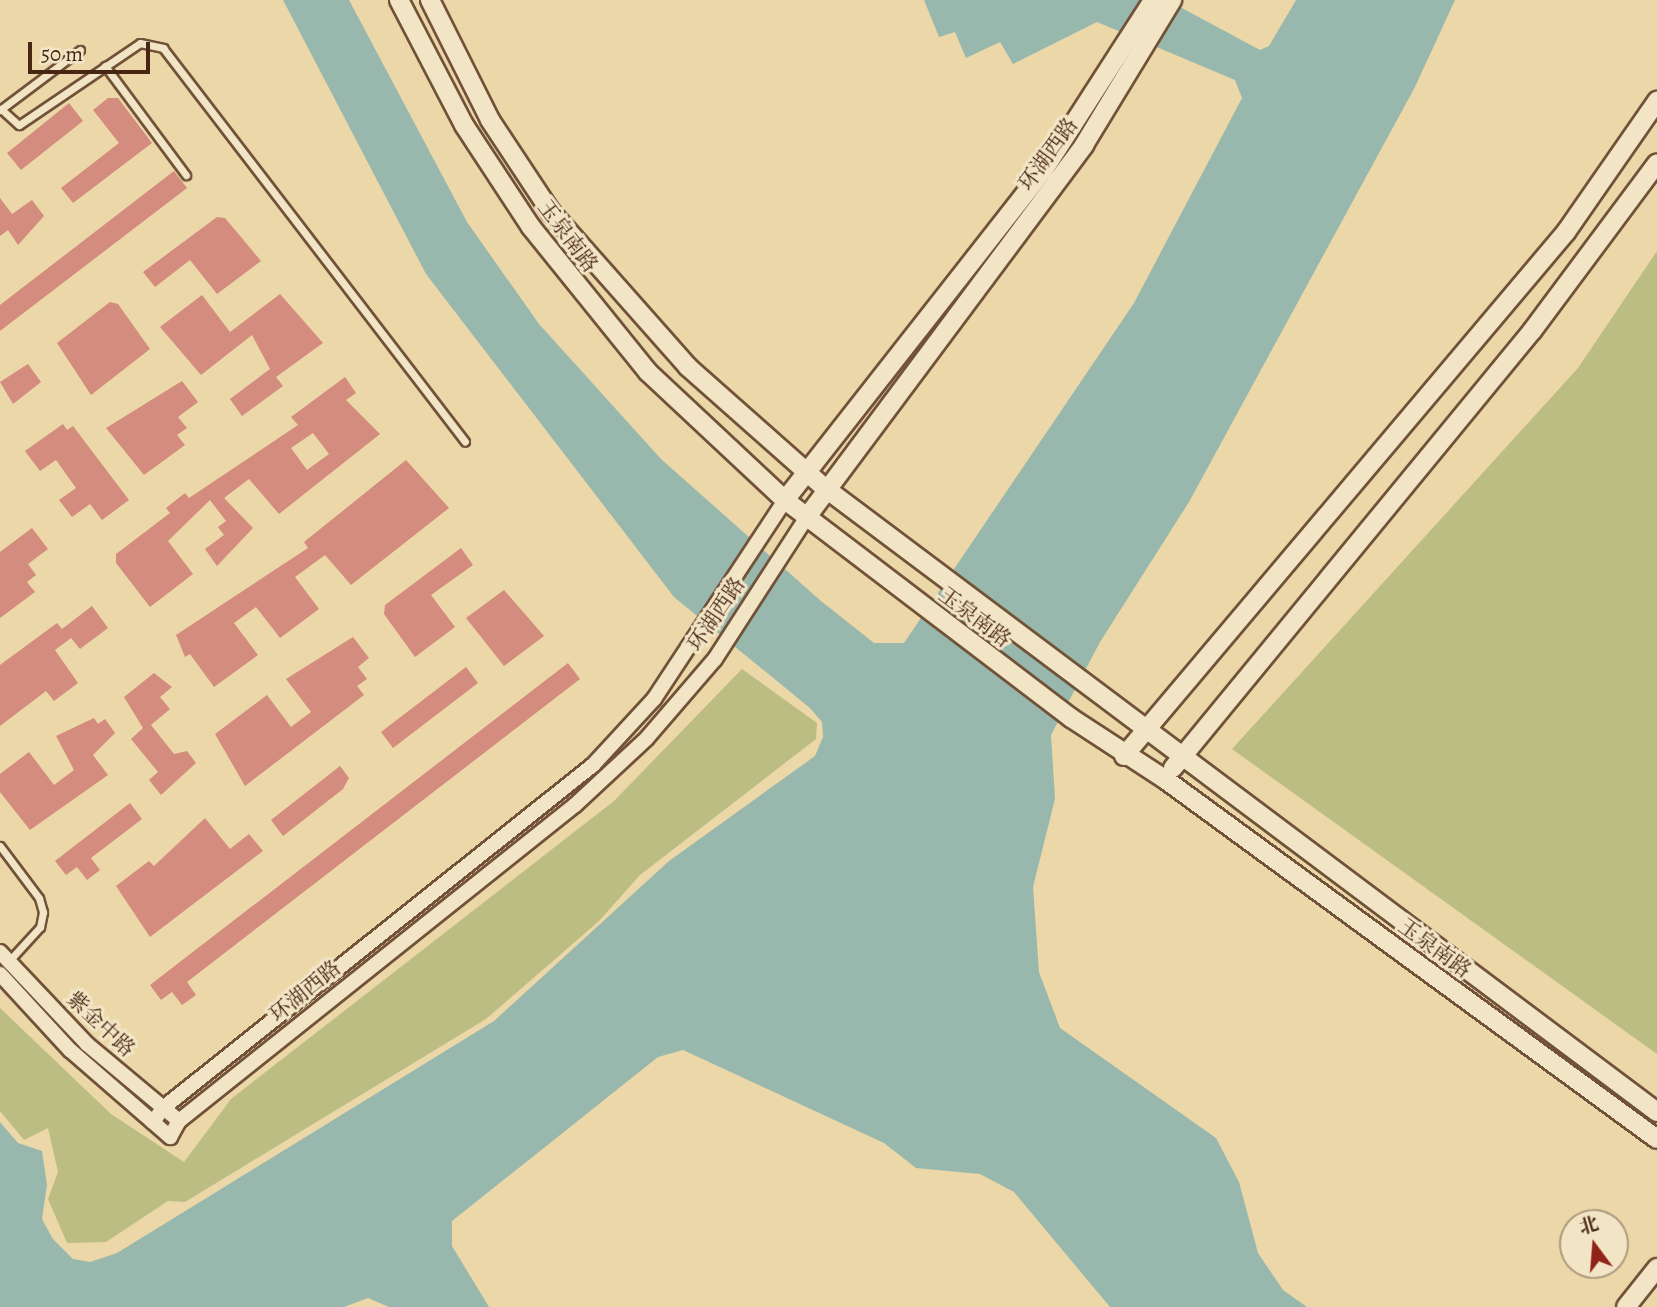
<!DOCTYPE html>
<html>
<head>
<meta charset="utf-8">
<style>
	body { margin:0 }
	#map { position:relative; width:1657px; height:1307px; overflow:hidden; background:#ebd7a7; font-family:Alegreya,"Noto Serif SC",serif }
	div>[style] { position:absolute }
	.green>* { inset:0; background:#bcbd83 }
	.water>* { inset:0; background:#99b8ad }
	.building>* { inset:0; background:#d38c7d }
	.roads { filter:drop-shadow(2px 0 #715239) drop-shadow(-2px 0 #715239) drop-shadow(0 2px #715239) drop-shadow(0 -2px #715239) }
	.service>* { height:7px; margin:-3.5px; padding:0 3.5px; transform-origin:3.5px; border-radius:3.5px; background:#f2e5c6 }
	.minor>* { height:14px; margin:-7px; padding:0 7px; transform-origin:7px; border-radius:7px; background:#f2e5c6 }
	.tertiary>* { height:18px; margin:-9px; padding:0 9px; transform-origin:9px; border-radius:9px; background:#f2e5c6 }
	span { translate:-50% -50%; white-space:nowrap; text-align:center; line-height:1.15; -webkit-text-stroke:6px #f2e5c6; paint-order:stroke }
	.street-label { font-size:21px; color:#482614 }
	.north { position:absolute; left:1559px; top:1209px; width:70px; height:70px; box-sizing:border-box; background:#f2e5c6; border:2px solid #ae997f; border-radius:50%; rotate:344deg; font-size:19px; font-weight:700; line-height:28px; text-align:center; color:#482614 }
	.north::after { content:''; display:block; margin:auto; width:24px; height:32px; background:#8f2418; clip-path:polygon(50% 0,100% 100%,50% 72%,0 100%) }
	.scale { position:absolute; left:28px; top:42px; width:122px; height:32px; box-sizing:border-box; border:4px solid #482614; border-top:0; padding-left:9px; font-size:21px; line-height:24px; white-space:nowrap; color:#482614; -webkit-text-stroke:5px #f2e5c6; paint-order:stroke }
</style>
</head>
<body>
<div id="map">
	<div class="green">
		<i style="clip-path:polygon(1657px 251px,1657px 1054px,1232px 749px,1578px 368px)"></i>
		<i style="clip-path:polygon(742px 669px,817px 723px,816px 739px,640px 875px,599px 921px,486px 1019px,185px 1202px,168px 1201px,106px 1242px,67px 1243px,48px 1199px,58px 1172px,48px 1128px,24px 1140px,0 1111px,0 1008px,111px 1114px,184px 1162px,231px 1099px,614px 801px)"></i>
	</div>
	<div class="water">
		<i style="clip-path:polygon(283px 0,349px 0,467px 222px,539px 324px,661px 459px,821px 601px,874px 643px,904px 643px,1134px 303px,1242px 98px,1235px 80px,1097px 22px,1013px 64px,1000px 42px,966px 58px,955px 32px,939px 37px,924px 0,1167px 0,1260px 50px,1269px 46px,1296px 0,1455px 0,1415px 87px,1189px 502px,1100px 642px,1051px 735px,1055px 799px,1033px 887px,1039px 972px,1060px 1028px,1216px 1138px,1239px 1182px,1258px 1253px,1283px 1290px,1307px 1307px,1110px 1307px,1014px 1192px,980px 1174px,916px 1168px,884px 1143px,683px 1050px,658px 1057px,452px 1221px,452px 1246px,489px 1307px,389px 1307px,368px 1298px,344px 1307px,0 1307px,0 1122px,18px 1143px,42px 1151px,47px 1185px,42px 1219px,53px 1239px,73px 1259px,90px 1262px,117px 1253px,494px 1021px,669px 861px,815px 756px,823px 737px,822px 722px,810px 708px,674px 597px,426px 274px)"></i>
	</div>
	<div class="building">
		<i style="clip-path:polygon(108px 98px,118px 98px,152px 143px,73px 203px,61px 188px,119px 143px,93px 110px)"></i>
		<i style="clip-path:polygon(69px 103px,83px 121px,21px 170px,7px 153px)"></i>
		<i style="clip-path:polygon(174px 171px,187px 188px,0 331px,0 305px)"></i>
		<i style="clip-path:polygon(0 198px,12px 214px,32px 200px,44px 216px,18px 245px,8px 230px,0 236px)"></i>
		<i style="clip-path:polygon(217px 217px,225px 218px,261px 261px,217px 294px,190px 260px,155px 287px,143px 272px)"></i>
		<i style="clip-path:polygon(280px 294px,323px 343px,276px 377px,283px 386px,242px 416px,230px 399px,270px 369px,252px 335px,201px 375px,160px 327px,202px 295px,230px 332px)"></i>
		<i style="clip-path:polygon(110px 302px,118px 304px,150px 349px,91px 395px,57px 343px)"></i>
		<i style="clip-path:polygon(28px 364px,41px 382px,13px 404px,0 382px)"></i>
		<i style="clip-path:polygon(evenodd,345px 377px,356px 393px,346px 400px,380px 434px,279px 514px,249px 479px,224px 498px,253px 528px,217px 566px,205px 549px,224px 535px,218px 527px,226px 521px,210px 500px,168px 541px,193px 574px,150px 607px,116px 563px,116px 554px,170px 513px,166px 508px,185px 493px,189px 498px,298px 425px,291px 417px,345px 377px,313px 433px,329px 454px,307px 470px,291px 448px,313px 433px)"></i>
		<i style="clip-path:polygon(182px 381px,198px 402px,178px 417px,187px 428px,177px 435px,185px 445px,144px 475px,106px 428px)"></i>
		<i style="clip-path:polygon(63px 424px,67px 430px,73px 426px,129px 500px,102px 520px,90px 504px,72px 517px,59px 500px,76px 488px,56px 460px,40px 471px,25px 451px)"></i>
		<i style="clip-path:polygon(406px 460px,449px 508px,351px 585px,325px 555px,295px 577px,319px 609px,280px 638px,256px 607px,234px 623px,258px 655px,214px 687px,190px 654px,185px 657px,176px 635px,308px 548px,304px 542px)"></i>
		<i style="clip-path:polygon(32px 528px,48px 549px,28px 564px,36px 575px,27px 582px,35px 592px,0 618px,0 552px)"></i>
		<i style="clip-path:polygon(461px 548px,473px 565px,431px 595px,455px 627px,415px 657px,384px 614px,385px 605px)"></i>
		<i style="clip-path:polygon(504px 590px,544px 636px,504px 666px,466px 618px)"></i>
		<i style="clip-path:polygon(92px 606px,108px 628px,80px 649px,71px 638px,55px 650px,78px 683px,54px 701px,46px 691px,0 726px,0 665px,57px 623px,62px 629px)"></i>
		<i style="clip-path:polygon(353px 637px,369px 658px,358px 667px,367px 679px,357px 686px,364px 695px,245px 786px,215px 734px,267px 695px,291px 727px,311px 712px,286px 679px)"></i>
		<i style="clip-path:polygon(568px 663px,580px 679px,187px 982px,196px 995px,182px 1005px,172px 992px,161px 1000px,150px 985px)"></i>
		<i style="clip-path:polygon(466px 667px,478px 683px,393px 748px,381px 732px)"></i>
		<i style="clip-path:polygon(154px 673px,172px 687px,160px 697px,170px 709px,151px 725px,174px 754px,187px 751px,196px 763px,161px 795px,149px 780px,158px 772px,131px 739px,143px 728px,124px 697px)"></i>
		<i style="clip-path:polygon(94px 718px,98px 724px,105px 719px,115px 733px,93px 755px,108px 775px,30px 830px,0 792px,0 774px,29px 752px,54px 785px,74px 770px,56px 736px)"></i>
		<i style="clip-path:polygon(340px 766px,349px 778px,343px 789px,283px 836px,271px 820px)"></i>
		<i style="clip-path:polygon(130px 803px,142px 819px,91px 858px,100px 870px,87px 880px,77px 867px,66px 875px,55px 861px)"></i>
		<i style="clip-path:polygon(205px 818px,230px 849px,249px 834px,263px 851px,150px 937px,116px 886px,149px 861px,154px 866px)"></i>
	</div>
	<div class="roads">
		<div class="service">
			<i style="left:105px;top:66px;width:136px;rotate:53.4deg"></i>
			<i style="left:1px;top:109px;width:24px;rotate:42deg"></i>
			<i style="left:19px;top:125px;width:146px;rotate:-34.1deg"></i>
			<i style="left:140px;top:43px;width:24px;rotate:12deg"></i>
			<i style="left:163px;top:48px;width:496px;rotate:52.5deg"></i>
			<i style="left:0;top:110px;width:100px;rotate:-36.9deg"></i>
			<i style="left:0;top:846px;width:65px;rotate:53.1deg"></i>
			<i style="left:39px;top:898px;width:15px;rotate:74deg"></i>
			<i style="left:43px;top:912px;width:15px;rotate:101deg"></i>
			<i style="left:40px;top:927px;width:46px;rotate:132.4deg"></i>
		</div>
		<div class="minor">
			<i style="left:0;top:952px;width:127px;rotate:46.6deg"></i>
			<i style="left:87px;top:1044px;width:120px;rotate:39.9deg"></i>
			<i style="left:0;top:974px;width:103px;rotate:47.4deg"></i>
			<i style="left:70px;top:1050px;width:133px;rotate:41deg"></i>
			<i style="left:170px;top:1137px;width:18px;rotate:-61deg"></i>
			<i style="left:179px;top:1121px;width:507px;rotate:-38.59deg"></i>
			<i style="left:575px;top:805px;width:98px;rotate:-42.9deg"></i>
			<i style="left:647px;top:738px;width:104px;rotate:-49.3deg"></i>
			<i style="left:715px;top:659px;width:169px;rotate:-57.1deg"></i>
			<i style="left:153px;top:1122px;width:17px;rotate:-54deg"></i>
			<i style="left:163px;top:1108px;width:550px;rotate:-38.58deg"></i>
			<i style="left:593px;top:765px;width:90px;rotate:-47.3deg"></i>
			<i style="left:654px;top:699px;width:238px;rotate:-56.6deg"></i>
		</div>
		<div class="tertiary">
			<i style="left:399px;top:0;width:141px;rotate:62.5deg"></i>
			<i style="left:464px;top:125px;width:122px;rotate:56.7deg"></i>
			<i style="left:531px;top:227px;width:186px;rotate:51.1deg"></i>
			<i style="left:648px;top:372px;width:187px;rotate:43.1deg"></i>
			<i style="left:785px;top:500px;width:360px;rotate:37.3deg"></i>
			<i style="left:1071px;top:718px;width:113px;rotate:33.1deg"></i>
			<i style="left:1166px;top:780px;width:608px;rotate:36.17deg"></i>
			<i style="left:430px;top:0;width:134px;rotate:63.4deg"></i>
			<i style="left:490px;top:120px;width:110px;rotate:56.5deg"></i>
			<i style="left:551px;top:212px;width:207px;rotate:48.5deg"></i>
			<i style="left:688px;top:367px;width:183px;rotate:41.5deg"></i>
			<i style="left:825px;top:488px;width:1040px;rotate:36.87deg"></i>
			<i style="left:785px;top:500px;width:418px;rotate:-51.9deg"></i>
			<i style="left:1043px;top:171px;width:203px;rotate:-57.2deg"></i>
			<i style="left:807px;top:517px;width:464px;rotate:-53.3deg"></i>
			<i style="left:1084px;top:145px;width:170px;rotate:-58.7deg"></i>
			<i style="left:1124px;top:756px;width:686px;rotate:-49.85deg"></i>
			<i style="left:1566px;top:232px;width:160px;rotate:-55.2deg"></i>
			<i style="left:1173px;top:768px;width:566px;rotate:-50.6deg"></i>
			<i style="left:1532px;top:331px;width:209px;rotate:-53.3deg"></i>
			<i style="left:1626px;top:1307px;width:50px;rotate:-51.5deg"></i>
		</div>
	</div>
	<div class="street-label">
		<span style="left:1048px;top:154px;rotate:-54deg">环湖西路</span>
		<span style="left:568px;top:236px;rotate:53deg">玉泉南路</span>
		<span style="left:716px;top:614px;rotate:-56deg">环湖西路</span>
		<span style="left:975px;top:617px;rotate:37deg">玉泉南路</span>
		<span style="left:1435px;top:948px;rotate:36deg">玉泉南路</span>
		<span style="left:305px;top:991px;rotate:-39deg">环湖西路</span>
		<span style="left:101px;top:1024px;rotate:43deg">紫金中路</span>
	</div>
	<div class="north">北</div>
	<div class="scale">50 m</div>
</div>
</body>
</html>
